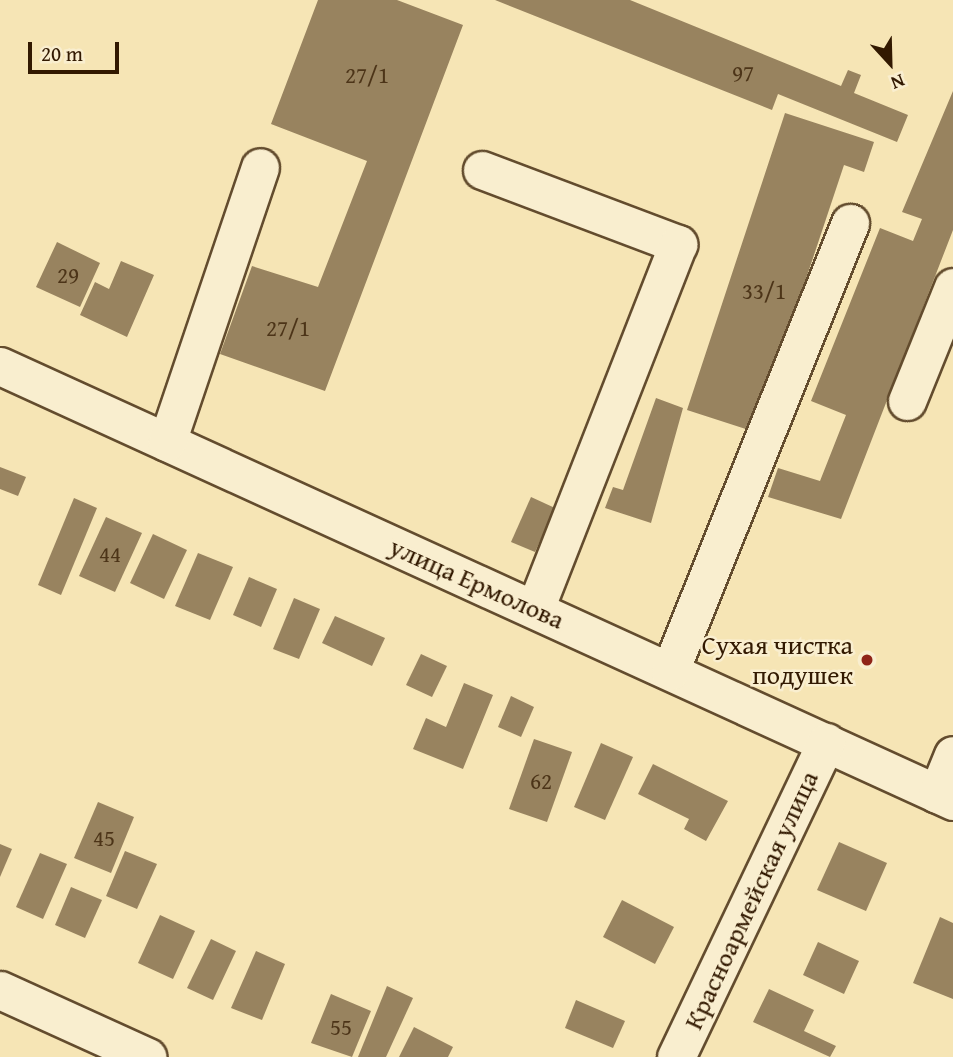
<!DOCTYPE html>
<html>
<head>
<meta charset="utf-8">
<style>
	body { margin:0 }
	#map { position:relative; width:953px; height:1057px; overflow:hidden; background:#f6e5b5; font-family:"Gentium Book Plus",serif }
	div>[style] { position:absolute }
	.building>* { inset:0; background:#98835f }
	.roads { filter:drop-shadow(2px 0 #634c2e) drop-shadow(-2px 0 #634c2e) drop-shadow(0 2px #634c2e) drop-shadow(0 -2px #634c2e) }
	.minor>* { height:37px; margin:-18.5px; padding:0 18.5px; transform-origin:18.5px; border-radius:18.5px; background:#f9eecf }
	.dots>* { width:19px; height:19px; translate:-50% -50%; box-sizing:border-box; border:4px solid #f9eecf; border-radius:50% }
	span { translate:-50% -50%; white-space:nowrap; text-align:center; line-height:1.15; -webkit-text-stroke:5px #f9eecf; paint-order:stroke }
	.number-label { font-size:23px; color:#4c3418 }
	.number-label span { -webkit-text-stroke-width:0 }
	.street-label { font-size:26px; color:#321901 }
	.poi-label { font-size:26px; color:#321901 }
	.right { translate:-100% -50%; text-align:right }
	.north { position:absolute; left:855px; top:28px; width:70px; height:70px; -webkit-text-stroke:5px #f9eecf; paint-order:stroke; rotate:158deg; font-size:19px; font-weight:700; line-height:28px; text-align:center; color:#321901 }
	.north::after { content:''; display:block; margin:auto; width:24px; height:32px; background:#321901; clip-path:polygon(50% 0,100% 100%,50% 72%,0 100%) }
	.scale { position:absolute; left:28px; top:42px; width:91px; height:32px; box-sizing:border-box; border:4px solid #321901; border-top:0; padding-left:9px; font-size:21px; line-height:24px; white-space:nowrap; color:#321901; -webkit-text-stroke:5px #f9eecf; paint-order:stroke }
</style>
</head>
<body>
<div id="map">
	<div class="building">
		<i style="clip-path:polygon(318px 0,397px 0,463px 25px,325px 391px,220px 354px,252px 266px,318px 287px,367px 161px,271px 124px)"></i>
		<i style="clip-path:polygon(495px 0,630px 0,841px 86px,848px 70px,861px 75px,854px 93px,908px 115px,897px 142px,778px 94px,772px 110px)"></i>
		<i style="clip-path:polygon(953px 91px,953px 230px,841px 519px,768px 497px,778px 468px,820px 481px,846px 415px,811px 401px,880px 228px,913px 241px,922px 219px,902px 212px)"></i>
		<i style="clip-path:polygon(785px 113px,874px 142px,864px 172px,844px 165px,755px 432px,687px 410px)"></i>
		<i style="clip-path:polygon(57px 242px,100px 263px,80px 307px,36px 287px)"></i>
		<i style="clip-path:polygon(121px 261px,154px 275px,127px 337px,80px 315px,95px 282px,109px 289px)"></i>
		<i style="clip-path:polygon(656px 398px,683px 408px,651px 523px,605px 508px,613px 487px,623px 490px)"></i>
		<i style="clip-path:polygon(0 467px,26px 477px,18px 496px,0 489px)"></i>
		<i style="clip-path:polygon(531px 497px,555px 508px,535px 552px,511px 542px)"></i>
		<i style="clip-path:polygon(74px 498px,97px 508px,61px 595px,38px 585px)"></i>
		<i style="clip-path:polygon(106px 517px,142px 533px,115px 592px,79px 576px)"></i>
		<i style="clip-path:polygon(153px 534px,187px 550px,164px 599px,130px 583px)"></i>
		<i style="clip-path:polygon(198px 553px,233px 567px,210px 620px,175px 606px)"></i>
		<i style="clip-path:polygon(249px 577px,277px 589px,261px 627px,233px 615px)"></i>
		<i style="clip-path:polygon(294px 598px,320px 609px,299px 659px,273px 649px)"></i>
		<i style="clip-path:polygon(335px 616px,385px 638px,372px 666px,322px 643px)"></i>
		<i style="clip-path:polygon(421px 654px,447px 666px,432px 697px,406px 685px)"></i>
		<i style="clip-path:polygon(464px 683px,493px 695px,463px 769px,413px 749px,426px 718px,446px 727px)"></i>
		<i style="clip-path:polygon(511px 696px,534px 707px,521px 737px,498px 727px)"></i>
		<i style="clip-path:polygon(534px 739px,572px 752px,547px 822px,509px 809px)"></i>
		<i style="clip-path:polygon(601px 743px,633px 757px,605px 820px,574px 807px)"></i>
		<i style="clip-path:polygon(653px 764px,728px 801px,706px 841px,684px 829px,689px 819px,638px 794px)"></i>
		<i style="clip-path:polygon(98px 802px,134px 817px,111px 873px,74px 858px)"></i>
		<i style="clip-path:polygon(839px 842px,887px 863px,866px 911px,817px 890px)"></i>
		<i style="clip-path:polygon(0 844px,12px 849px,0 877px)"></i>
		<i style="clip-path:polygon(125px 851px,157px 864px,137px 909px,106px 896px)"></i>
		<i style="clip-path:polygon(40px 853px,67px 864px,43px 919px,16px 907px)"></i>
		<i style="clip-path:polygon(71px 887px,102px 900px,85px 938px,55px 925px)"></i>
		<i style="clip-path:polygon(622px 900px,674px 927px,655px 964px,603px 937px)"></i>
		<i style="clip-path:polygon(160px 915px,195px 931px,173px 979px,138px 963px)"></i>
		<i style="clip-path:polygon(940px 917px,953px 923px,953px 999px,913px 983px)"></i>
		<i style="clip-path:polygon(211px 939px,236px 951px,213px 1000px,187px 988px)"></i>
		<i style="clip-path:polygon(818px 942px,859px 961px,844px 994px,803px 975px)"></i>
		<i style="clip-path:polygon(256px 951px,285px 964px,262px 1020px,231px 1008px)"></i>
		<i style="clip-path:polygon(387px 986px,413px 998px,386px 1057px,358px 1057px)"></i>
		<i style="clip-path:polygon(769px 989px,814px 1010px,804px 1031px,836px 1046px,830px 1057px,753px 1022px)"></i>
		<i style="clip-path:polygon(331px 994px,371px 1011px,352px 1057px,311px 1043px)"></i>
		<i style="clip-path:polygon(576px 1000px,625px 1021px,613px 1048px,565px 1028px)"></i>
		<i style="clip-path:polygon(414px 1027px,453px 1047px,448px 1057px,399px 1057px)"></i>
	</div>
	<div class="roads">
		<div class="minor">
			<i style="left:482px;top:170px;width:210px;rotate:20.7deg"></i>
			<i style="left:678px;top:244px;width:392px;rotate:111.4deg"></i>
			<i style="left:0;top:366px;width:1048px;rotate:24.53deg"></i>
			<i style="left:907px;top:401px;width:123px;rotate:-68deg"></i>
			<i style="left:167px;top:442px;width:290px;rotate:-71.3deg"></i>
			<i style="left:670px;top:671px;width:483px;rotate:-68.1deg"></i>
			<i style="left:937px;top:794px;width:42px;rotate:-67.7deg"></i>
			<i style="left:0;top:990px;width:162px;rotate:24.4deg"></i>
			<i style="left:676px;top:1057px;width:349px;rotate:-64.5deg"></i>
		</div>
	</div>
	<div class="dots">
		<i style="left:867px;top:660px;background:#8f2418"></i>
	</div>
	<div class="number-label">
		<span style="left:743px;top:73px">97</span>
		<span style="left:367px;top:75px">27/1</span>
		<span style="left:68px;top:275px">29</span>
		<span style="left:764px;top:291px">33/1</span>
		<span style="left:288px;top:328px">27/1</span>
		<span style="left:110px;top:554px">44</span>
		<span style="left:541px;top:781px">62</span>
		<span style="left:104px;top:838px">45</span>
		<span style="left:341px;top:1027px">55</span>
	</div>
	<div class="street-label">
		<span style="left:477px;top:583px;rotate:24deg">улица Ермолова</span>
		<span style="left:751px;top:900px;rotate:-65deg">Красноармейская улица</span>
	</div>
	<div class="poi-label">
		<span class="right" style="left:853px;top:660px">Сухая чистка<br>подушек</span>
	</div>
	<div class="north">N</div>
	<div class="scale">20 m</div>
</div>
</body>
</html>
